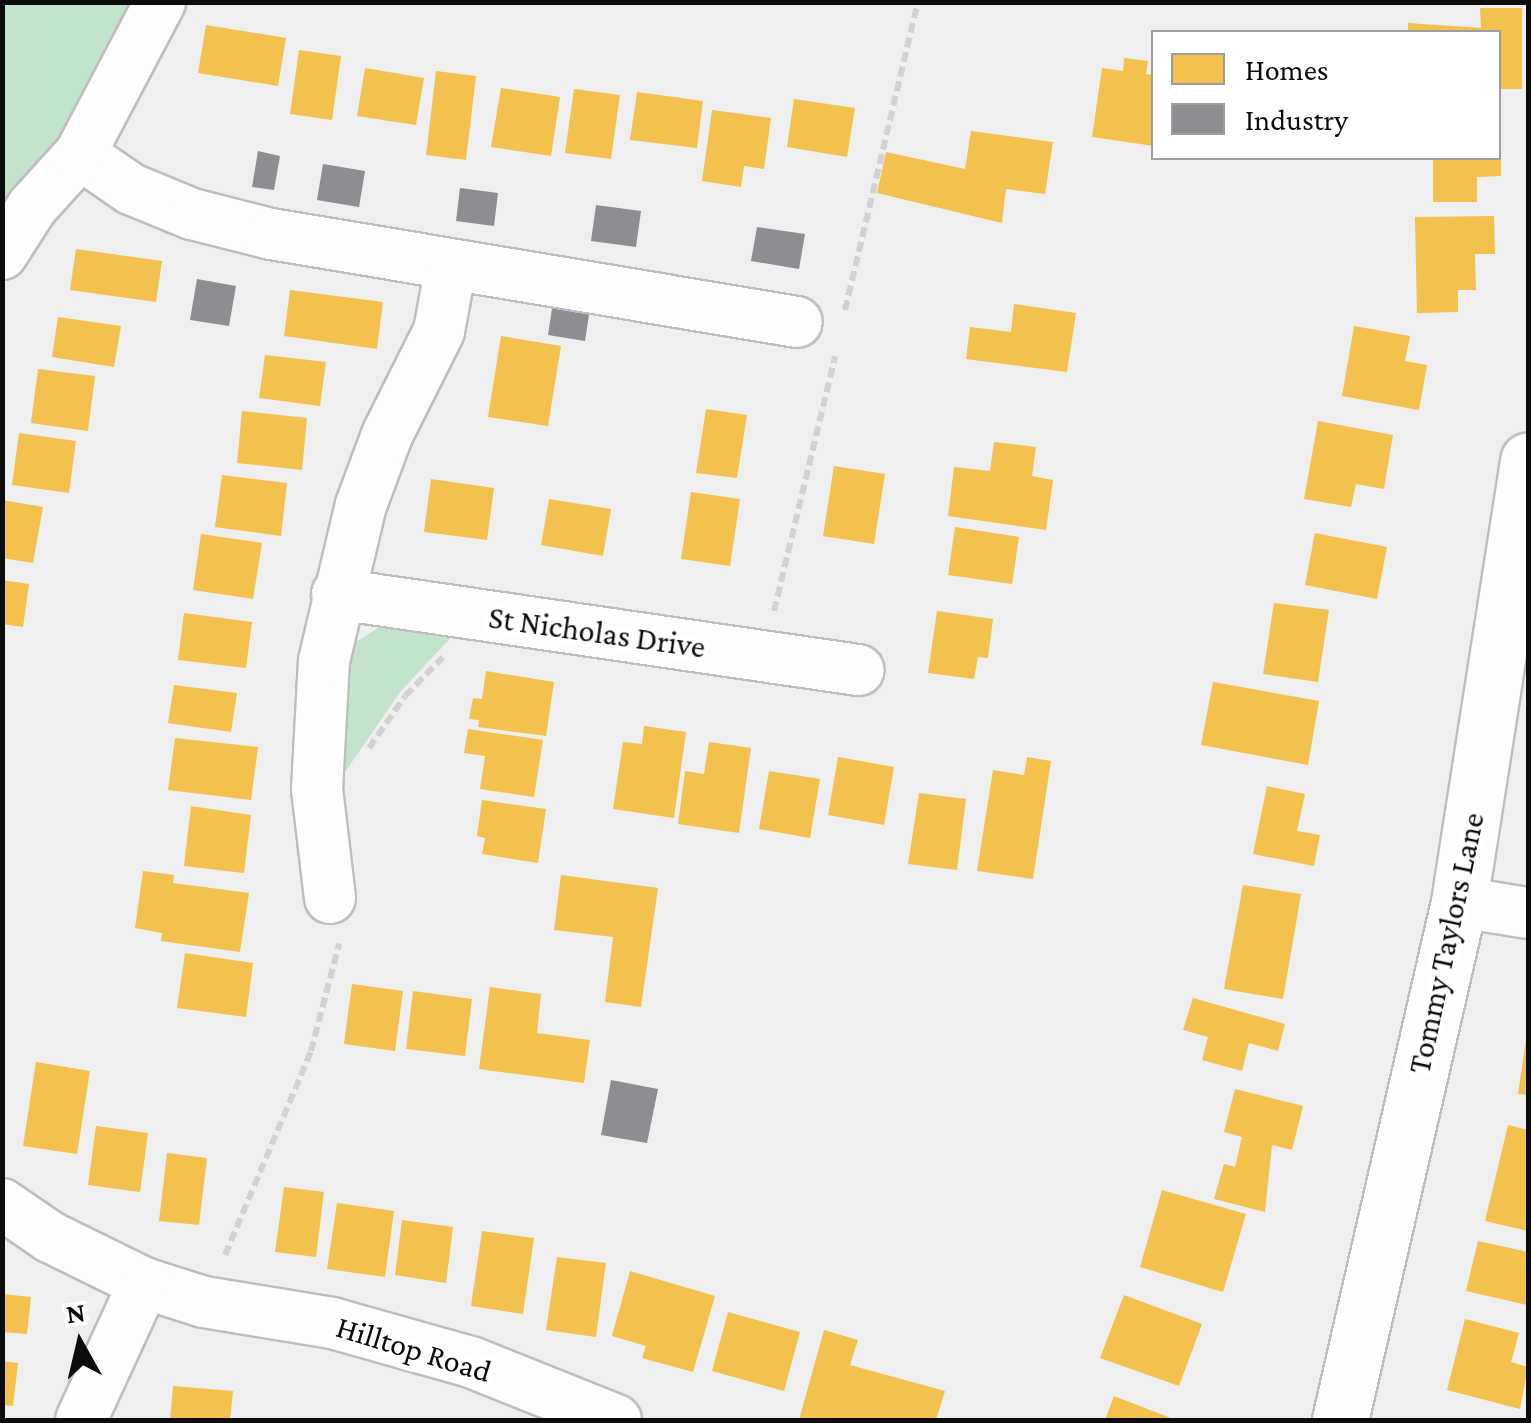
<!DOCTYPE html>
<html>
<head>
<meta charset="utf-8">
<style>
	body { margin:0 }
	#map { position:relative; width:1531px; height:1423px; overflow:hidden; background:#efefef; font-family:"Crimson Pro",serif }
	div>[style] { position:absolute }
	.green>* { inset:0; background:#c4e3cd }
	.homes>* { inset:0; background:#f2c14e }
	.industry>* { inset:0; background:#8d8d92 }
	.path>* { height:6px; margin-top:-3px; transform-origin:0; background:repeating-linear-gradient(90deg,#d2d2d3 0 10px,transparent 0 15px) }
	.roads { filter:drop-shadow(2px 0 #bdbebe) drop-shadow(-2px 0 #bdbebe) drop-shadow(0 2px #bdbebe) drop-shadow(0 -2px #bdbebe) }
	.street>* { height:50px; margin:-25px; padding:0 25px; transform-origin:25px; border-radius:25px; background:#fdfdfd }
	.secondary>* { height:55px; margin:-27.5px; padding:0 27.5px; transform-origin:27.5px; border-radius:27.5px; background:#fdfdfd }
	span { translate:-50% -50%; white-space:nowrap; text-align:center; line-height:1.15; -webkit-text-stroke:10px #fff; paint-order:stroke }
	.street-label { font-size:32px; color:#0c0c0c }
	.frame { position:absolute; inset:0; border:5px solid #0c0c0c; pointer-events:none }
	.legend { position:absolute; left:1151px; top:30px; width:350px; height:130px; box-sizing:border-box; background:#fff; border:2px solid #9e9e9e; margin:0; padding:12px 18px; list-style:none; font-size:30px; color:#0c0c0c }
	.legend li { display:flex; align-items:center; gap:20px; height:50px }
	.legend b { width:50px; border:2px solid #9e9e9e }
	.north { position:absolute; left:30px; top:1293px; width:100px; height:100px; -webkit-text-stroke:8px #fff; paint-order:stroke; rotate:352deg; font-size:28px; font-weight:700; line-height:40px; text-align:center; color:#0c0c0c }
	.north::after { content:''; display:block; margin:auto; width:35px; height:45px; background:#0c0c0c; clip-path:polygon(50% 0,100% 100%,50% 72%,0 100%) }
</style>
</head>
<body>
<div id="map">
	<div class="green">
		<i style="clip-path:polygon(3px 3px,160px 3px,3px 254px)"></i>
		<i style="clip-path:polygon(387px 622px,458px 630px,401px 691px,343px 775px,345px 660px,356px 642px)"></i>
	</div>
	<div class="homes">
		<i style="clip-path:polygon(1480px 8px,1522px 8px,1522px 89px,1498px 89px,1498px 32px,1408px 32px,1408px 23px,1481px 28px)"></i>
		<i style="clip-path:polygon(206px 25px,286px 38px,278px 86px,198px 73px)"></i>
		<i style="clip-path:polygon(299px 50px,341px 56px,332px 120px,290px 114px)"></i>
		<i style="clip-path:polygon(1124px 58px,1148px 61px,1146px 74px,1154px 75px,1154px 146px,1092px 137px,1102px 68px,1123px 71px)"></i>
		<i style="clip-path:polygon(365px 68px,424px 78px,416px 125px,357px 116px)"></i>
		<i style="clip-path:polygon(436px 71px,476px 76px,466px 160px,426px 155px)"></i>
		<i style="clip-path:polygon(501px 88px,560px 97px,551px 156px,491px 147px)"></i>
		<i style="clip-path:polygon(574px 89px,620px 95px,611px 159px,565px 153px)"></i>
		<i style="clip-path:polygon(637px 92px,703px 101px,697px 148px,630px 140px)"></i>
		<i style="clip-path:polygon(794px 99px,855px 108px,847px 157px,787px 147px)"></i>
		<i style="clip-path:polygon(712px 110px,771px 118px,764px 169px,744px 166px,741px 187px,702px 181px)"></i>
		<i style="clip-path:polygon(971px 131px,1053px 142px,1045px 194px,1006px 189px,1002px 223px,877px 193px,886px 152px,965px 169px)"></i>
		<i style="clip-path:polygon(1433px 158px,1501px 158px,1501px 176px,1477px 177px,1477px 202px,1433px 202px)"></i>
		<i style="clip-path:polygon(1494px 216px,1495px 254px,1475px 254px,1476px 290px,1458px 290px,1458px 312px,1417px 313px,1415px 217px)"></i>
		<i style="clip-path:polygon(76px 249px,162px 261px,156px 302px,70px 290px)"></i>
		<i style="clip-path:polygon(290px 290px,383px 302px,377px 349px,284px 336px)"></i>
		<i style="clip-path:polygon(1014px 304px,1076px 313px,1067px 372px,966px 359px,970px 327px,1011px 332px)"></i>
		<i style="clip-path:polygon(58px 317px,121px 326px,114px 367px,52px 357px)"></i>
		<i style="clip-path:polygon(1354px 326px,1410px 336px,1405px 361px,1427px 365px,1419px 410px,1342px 396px)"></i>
		<i style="clip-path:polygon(501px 336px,561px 346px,548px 426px,488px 417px)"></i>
		<i style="clip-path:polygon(265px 355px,326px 362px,320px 406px,259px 398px)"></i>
		<i style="clip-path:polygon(38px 369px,95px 376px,88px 431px,31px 423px)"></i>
		<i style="clip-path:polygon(706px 409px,747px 415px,737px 478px,696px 473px)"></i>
		<i style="clip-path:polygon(242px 411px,307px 418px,302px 470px,237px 463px)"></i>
		<i style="clip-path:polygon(1318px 421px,1393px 435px,1384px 489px,1356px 484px,1351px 507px,1304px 499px)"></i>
		<i style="clip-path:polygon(19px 433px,76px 441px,69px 493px,12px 485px)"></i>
		<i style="clip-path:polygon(994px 442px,1036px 447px,1032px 476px,1053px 480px,1046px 530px,948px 516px,954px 467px,990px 471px)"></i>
		<i style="clip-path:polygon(834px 466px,885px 474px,874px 544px,823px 536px)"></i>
		<i style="clip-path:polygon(222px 475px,287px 483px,281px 536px,215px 527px)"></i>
		<i style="clip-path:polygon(431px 479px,494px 488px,487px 540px,424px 532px)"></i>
		<i style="clip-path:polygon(691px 492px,740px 499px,730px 566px,681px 559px)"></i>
		<i style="clip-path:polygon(549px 499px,611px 509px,603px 556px,541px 545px)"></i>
		<i style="clip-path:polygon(2px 500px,43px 507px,33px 563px,2px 558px)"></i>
		<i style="clip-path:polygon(955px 527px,1019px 537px,1012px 584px,948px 575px)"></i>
		<i style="clip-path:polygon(1315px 533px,1387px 547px,1377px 599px,1305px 585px)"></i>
		<i style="clip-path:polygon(201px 534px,262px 543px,253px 599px,193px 590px)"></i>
		<i style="clip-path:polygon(2px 580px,29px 584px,23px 627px,2px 624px)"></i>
		<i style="clip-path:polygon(1274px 603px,1329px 610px,1318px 682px,1263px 674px)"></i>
		<i style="clip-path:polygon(937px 611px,993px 619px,988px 658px,978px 657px,974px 679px,928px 673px)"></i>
		<i style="clip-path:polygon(184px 613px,252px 622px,246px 668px,178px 660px)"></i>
		<i style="clip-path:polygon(486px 671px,554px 682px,546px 736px,478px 727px,479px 720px,469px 719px,473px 698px,482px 699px)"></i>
		<i style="clip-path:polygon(1213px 682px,1319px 701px,1308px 765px,1201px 745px)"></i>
		<i style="clip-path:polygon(174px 685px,237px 693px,231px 732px,168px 723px)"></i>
		<i style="clip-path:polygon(644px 726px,686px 732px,674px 818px,613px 809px,623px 742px,642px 744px)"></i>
		<i style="clip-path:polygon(468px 729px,543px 740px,534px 797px,480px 789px,485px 756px,464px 753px)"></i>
		<i style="clip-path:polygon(175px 738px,258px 747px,251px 800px,168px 790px)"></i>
		<i style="clip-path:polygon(709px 742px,751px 748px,739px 833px,678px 824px,685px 771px,704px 774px)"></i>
		<i style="clip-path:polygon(838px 757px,894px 767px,884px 825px,828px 815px)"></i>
		<i style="clip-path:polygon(1027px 757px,1051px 761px,1033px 879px,977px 871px,993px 770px,1024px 775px)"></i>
		<i style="clip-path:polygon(769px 771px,820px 779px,810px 838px,759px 829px)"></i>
		<i style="clip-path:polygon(1267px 786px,1305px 794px,1297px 831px,1320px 835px,1314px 866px,1253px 854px)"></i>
		<i style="clip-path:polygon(919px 793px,966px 799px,957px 870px,908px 864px)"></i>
		<i style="clip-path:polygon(482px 800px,546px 809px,538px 863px,482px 854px,485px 838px,477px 836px)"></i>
		<i style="clip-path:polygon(191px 806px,251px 815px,244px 873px,184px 866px)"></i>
		<i style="clip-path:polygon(143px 871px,174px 875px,173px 883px,249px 893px,240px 952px,161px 941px,162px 933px,135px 928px)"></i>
		<i style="clip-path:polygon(561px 875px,658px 888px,641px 1007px,605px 1002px,613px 937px,554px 930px)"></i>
		<i style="clip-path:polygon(1243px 885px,1301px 894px,1283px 999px,1224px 989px)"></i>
		<i style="clip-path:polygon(185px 953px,253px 963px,246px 1017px,177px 1008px)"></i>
		<i style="clip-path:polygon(352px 984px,403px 991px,395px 1051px,344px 1044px)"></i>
		<i style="clip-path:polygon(490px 987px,541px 994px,537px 1033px,590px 1040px,584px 1083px,479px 1069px)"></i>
		<i style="clip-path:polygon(413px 991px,472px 999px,465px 1056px,406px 1049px)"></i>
		<i style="clip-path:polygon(1193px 998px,1285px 1024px,1278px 1051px,1249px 1043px,1242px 1071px,1202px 1060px,1208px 1037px,1183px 1030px)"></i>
		<i style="clip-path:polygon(1526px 1040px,1528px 1040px,1528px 1095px,1518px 1094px)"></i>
		<i style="clip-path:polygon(36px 1062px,90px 1071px,77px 1154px,23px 1146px)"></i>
		<i style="clip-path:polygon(1235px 1089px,1303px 1106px,1292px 1150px,1272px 1145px,1265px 1212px,1214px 1199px,1224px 1164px,1235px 1167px,1242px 1137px,1224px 1132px)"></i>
		<i style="clip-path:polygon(1508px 1125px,1528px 1130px,1528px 1231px,1485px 1221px)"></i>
		<i style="clip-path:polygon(96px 1126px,148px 1133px,140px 1192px,88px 1185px)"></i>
		<i style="clip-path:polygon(167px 1153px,207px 1158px,199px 1225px,159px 1221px)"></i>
		<i style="clip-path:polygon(284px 1187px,324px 1192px,316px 1257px,275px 1252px)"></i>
		<i style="clip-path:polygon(1162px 1190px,1246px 1214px,1223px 1292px,1140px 1267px)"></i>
		<i style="clip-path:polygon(337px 1203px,394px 1211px,385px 1277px,327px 1269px)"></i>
		<i style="clip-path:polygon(402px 1220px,453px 1227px,446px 1283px,395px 1275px)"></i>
		<i style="clip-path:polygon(482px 1231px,534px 1238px,523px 1314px,471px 1306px)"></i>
		<i style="clip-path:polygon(1478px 1241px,1528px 1252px,1527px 1305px,1466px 1291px)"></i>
		<i style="clip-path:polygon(557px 1257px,606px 1263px,596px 1337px,546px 1330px)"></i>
		<i style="clip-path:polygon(630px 1271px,715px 1296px,693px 1372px,642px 1358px,646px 1346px,612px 1336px)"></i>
		<i style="clip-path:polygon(2px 1294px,31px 1297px,27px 1334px,2px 1332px)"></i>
		<i style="clip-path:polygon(1124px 1295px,1202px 1324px,1179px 1386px,1100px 1358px)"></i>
		<i style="clip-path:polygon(728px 1312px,800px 1332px,784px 1391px,712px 1371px)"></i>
		<i style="clip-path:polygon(1465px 1319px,1519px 1333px,1511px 1362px,1528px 1367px,1520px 1409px,1447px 1390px)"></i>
		<i style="clip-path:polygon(824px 1330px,858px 1340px,850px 1365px,945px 1391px,936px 1420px,799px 1420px)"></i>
		<i style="clip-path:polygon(2px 1361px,18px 1363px,13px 1406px,2px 1405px)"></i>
		<i style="clip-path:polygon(173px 1386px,233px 1391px,230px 1420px,170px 1420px)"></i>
		<i style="clip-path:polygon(1114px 1396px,1176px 1420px,1105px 1420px)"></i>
	</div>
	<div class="industry">
		<i style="clip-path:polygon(258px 151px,280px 156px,274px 190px,252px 187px)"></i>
		<i style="clip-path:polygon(323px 164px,365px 171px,359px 207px,317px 200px)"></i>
		<i style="clip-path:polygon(460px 188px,498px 193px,494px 226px,456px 221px)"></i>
		<i style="clip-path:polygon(596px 205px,641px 211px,636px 247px,591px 241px)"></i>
		<i style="clip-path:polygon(757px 227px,805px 234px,799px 269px,751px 261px)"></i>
		<i style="clip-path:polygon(197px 279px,236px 286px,229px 326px,190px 320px)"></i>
		<i style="clip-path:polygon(553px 302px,590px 308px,585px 341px,548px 335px)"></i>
		<i style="clip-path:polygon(611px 1080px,658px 1089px,647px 1143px,601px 1135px)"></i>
	</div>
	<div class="path">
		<i style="left:845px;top:310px;width:317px;rotate:-76.7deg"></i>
		<i style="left:774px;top:611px;width:262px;rotate:-76.5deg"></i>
		<i style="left:369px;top:748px;width:63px;rotate:-55.3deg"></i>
		<i style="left:405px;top:696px;width:54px;rotate:-45.7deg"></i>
		<i style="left:225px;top:1255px;width:221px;rotate:-67.1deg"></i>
		<i style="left:311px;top:1051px;width:111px;rotate:-75.3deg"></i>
	</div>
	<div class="roads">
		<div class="street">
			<i style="left:80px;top:154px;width:62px;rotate:34.5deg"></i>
			<i style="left:131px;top:189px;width:66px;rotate:22.3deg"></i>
			<i style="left:192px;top:214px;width:81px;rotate:14.2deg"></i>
			<i style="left:271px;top:234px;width:533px;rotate:9.5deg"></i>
			<i style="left:2px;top:254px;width:56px;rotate:-57.4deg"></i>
			<i style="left:32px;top:207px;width:72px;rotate:-47.8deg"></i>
			<i style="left:80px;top:154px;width:172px;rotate:-62.2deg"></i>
			<i style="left:337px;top:594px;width:527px;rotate:8.3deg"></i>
			<i style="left:330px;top:898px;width:110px;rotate:-96.8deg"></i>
			<i style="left:317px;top:789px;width:128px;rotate:-86.9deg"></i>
			<i style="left:324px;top:661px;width:160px;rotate:-76.7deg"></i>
			<i style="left:361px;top:505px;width:75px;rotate:-69.6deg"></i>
			<i style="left:387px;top:435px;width:116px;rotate:-63.4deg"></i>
			<i style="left:439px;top:331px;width:66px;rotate:-79.5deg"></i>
			<i style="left:1459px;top:902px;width:70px;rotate:9.1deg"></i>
			<i style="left:2px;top:1204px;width:58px;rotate:34.5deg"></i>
			<i style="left:50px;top:1237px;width:105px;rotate:26.1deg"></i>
			<i style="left:144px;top:1283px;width:63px;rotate:17.6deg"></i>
			<i style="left:204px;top:1302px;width:130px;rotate:9.3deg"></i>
			<i style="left:332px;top:1323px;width:144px;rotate:15.7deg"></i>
			<i style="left:471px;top:1362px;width:156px;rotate:21.8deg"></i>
			<i style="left:81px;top:1420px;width:151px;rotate:-65.3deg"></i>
		</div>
		<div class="secondary">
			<i style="left:1340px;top:1420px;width:531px;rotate:-77.06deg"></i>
			<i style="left:1459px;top:902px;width:447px;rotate:-81.1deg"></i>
		</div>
	</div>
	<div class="street-label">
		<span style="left:597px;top:632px;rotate:8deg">St Nicholas Drive</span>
		<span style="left:1446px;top:943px;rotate:-78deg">Tommy Taylors Lane</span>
		<span style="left:414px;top:1349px;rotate:17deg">Hilltop Road</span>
	</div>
	<div class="frame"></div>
	<ul class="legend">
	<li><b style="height:28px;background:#f2c14e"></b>Homes</li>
	<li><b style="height:28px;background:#8d8d92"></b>Industry</li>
	</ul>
	<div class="north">N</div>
</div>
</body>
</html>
